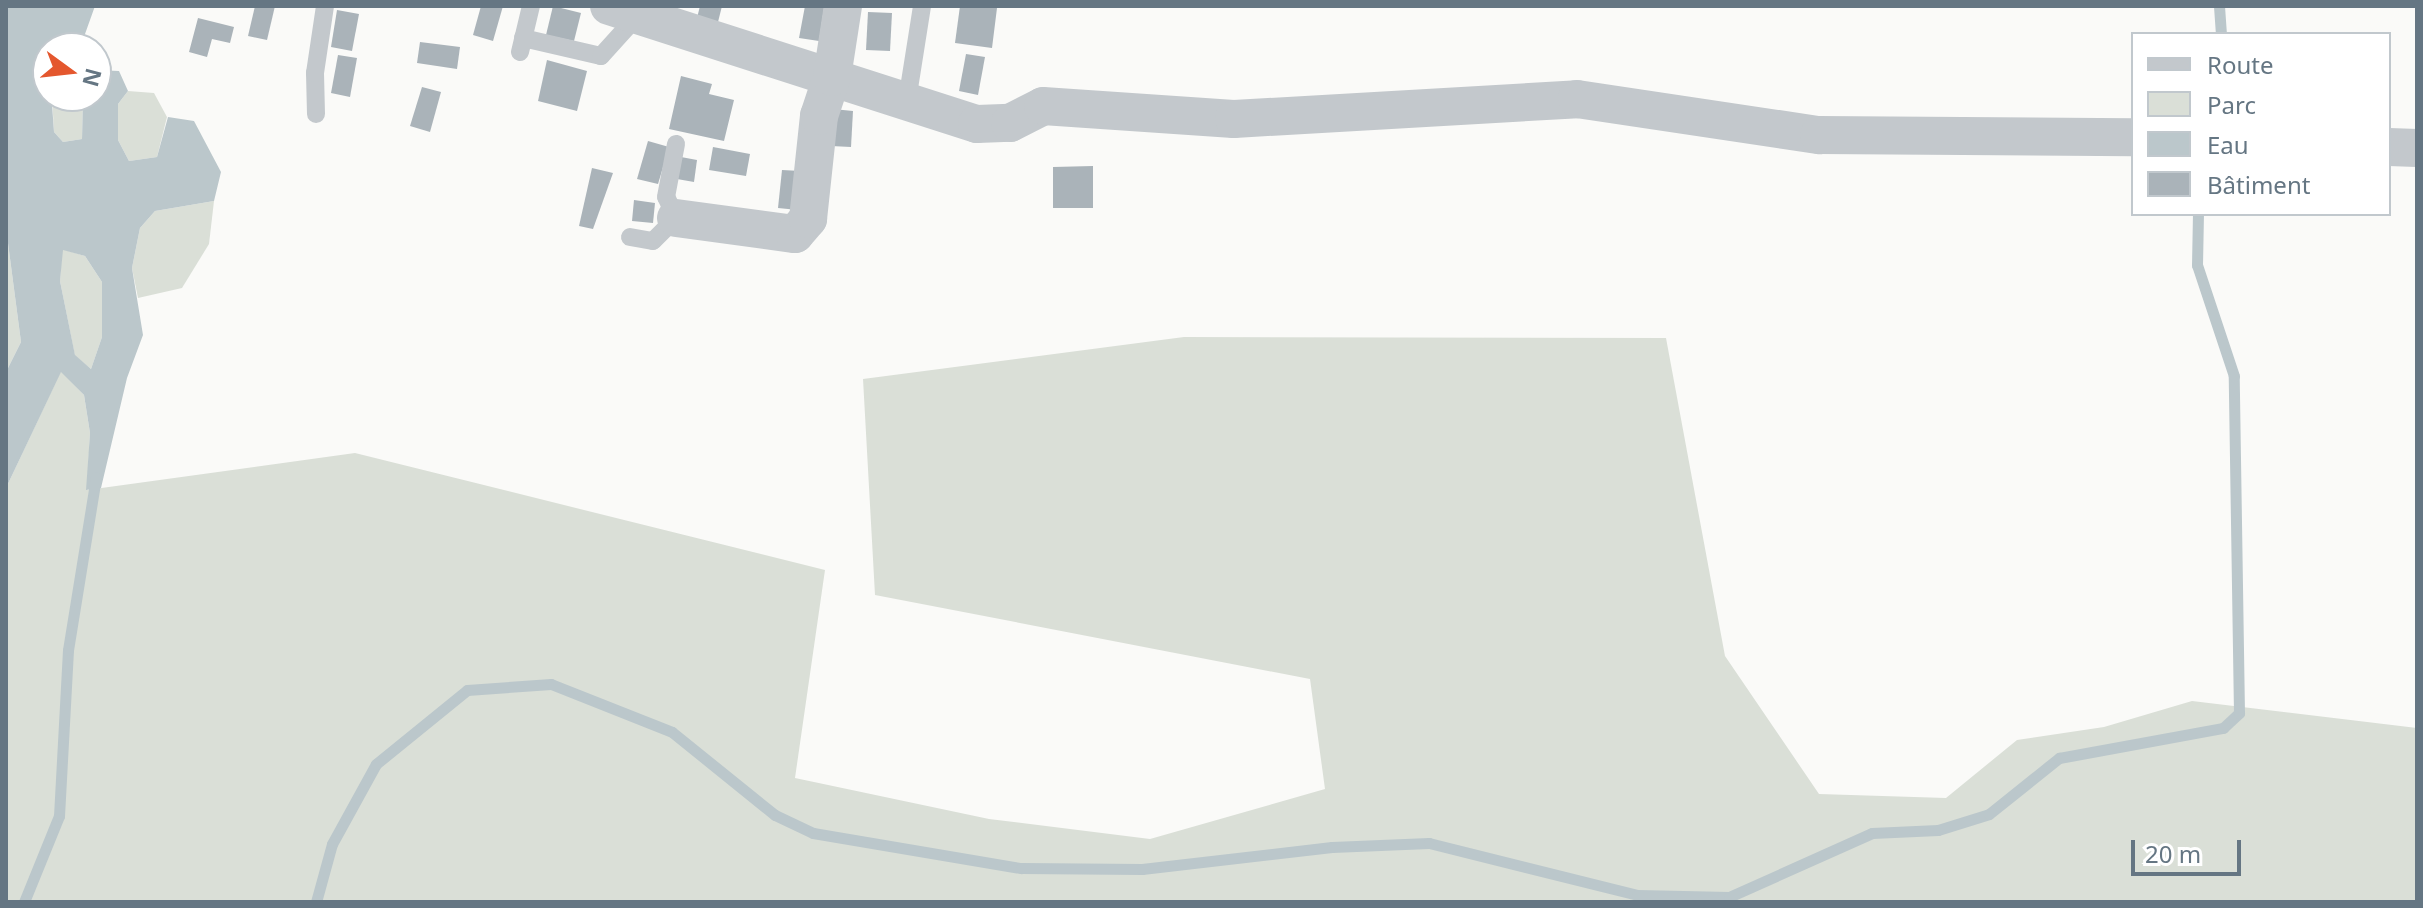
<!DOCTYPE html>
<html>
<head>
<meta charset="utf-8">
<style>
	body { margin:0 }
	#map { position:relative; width:2423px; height:908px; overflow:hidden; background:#fafaf8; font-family:"Noto Sans",sans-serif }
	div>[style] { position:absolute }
	.green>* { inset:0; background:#dadfd7 }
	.water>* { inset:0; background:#bbc7cb }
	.stream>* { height:11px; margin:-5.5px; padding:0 5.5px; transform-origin:5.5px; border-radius:5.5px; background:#bbc7cb }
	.building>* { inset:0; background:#aab3b9 }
	.lane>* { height:18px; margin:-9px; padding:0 9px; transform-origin:9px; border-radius:9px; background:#c3c8cc }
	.street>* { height:38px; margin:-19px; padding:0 19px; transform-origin:19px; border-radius:19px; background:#c3c8cc }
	span { translate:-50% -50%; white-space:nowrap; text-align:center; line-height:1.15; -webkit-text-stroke:8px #fff; paint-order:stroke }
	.frame { position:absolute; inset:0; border:8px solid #657683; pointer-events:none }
	.legend { position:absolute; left:2131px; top:32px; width:260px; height:184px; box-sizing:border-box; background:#fff; border:2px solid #c1c8cd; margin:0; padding:10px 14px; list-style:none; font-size:24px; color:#657683 }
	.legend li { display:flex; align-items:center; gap:16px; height:40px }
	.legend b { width:40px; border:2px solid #c1c8cd }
	.north { position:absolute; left:32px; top:32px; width:80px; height:80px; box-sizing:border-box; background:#fff; border:2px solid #c1c8cd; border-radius:50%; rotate:105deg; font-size:22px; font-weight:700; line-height:32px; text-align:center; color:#657683 }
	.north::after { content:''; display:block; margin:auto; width:28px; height:36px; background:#e4572e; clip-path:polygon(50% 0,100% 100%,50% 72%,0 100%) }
	.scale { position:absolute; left:2131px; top:840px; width:110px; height:36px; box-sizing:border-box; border:4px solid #657683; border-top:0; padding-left:10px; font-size:24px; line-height:28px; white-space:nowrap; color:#657683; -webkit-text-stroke:6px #fff; paint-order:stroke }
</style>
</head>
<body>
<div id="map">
	<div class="green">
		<i style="clip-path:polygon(128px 91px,154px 93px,167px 117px,157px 157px,129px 161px,118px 140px,118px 104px)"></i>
		<i style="clip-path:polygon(52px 96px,83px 96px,82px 139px,63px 142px,54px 132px)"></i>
		<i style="clip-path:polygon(214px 201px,209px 244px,182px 288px,138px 298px,132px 268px,140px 228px,155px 211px)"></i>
		<i style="clip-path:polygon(6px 228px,21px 342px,6px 372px)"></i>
		<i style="clip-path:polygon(62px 249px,85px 256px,102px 282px,102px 337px,91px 369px,75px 356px,60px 281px)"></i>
		<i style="clip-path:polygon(1184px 337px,1666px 338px,1725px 656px,1819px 794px,1946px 798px,2017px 740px,2104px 727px,2192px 701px,2417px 728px,2417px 902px,6px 902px,6px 488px,61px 371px,84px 395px,90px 433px,87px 490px,355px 453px,825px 570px,795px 778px,989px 819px,1150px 839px,1325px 789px,1310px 679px,875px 595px,863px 379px)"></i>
	</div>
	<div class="water">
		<i style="clip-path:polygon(evenodd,6px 6px,95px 6px,80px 48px,48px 48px,54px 132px,63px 142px,82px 139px,83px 96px,96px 96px,96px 70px,119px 71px,128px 91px,118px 104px,118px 140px,129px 161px,157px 157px,168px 117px,194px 121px,221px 172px,214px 201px,155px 211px,140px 228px,132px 268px,143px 335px,127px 378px,101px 488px,86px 490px,90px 433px,84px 395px,61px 372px,6px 488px,6px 372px,21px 342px,6px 228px,6px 6px,63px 250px,85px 256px,102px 282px,102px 337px,91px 369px,75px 355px,60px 281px,63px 250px)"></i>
	</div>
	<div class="stream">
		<i style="left:2219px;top:6px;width:28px;rotate:86deg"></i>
		<i style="left:24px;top:902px;width:93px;rotate:-67.9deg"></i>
		<i style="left:59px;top:816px;width:166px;rotate:-86.9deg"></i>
		<i style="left:68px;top:650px;width:175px;rotate:-80.8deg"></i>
		<i style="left:316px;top:902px;width:60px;rotate:-74.6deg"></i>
		<i style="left:332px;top:844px;width:91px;rotate:-61.2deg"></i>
		<i style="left:376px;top:764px;width:117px;rotate:-39.1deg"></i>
		<i style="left:467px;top:690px;width:84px;rotate:-4.1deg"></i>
		<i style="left:551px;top:684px;width:130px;rotate:21.6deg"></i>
		<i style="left:672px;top:732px;width:132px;rotate:38.9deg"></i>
		<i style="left:775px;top:815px;width:42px;rotate:25.3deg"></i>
		<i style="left:813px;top:833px;width:211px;rotate:9.6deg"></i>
		<i style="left:1021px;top:868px;width:121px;rotate:0.5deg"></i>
		<i style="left:1142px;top:869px;width:191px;rotate:-6.6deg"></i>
		<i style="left:1332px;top:847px;width:97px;rotate:-2.4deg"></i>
		<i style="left:1429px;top:843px;width:214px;rotate:14deg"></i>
		<i style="left:1637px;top:895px;width:92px;rotate:1.2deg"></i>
		<i style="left:1729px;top:897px;width:157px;rotate:-24.1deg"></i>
		<i style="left:1872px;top:833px;width:66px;rotate:-2.6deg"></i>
		<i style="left:1938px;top:830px;width:53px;rotate:-17.4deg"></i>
		<i style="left:1989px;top:814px;width:90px;rotate:-38.7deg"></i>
		<i style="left:2059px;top:758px;width:167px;rotate:-10.4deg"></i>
		<i style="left:2223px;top:728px;width:22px;rotate:-43deg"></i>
		<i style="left:2239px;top:713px;width:337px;rotate:-90.9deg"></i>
		<i style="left:2234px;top:376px;width:117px;rotate:-108.4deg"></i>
		<i style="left:2197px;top:265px;width:51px;rotate:-88.9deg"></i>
	</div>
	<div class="building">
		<i style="clip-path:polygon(255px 6px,275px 6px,267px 40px,248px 36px)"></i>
		<i style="clip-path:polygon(481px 6px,503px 6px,493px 41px,473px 35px)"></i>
		<i style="clip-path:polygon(553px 6px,581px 13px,574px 41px,546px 35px)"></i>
		<i style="clip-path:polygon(700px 6px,722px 6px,718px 22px,697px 18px)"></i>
		<i style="clip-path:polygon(805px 6px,824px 8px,819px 41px,799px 38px)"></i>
		<i style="clip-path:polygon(960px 6px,997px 8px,992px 48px,955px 43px)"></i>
		<i style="clip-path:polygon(337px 10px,359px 14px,352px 51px,331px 47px)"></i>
		<i style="clip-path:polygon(868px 12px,892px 13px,890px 51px,866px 50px)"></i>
		<i style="clip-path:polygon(198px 18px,234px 27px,230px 43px,212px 39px,207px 57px,189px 52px)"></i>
		<i style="clip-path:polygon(420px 42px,460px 47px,457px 69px,417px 63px)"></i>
		<i style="clip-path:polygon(966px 54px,985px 57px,978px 95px,959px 91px)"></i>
		<i style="clip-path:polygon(338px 55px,357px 58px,350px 97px,331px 93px)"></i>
		<i style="clip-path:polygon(547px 60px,587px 71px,577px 111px,538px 101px)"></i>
		<i style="clip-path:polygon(681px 76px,712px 84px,709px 94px,734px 100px,724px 141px,669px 129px)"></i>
		<i style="clip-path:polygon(422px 87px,441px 92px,430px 132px,410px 126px)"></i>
		<i style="clip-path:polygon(833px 109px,853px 111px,851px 147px,831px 146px)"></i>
		<i style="clip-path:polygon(648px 141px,669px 147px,658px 184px,637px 179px)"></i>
		<i style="clip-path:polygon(713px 147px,750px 154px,746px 176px,709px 170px)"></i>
		<i style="clip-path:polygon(681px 157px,697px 160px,694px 182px,677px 179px)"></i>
		<i style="clip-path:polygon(1093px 166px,1093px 208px,1053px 208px,1053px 167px)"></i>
		<i style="clip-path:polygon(592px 168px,613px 173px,593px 229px,579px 226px)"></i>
		<i style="clip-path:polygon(782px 170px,801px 171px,798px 210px,778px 208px)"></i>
		<i style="clip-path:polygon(634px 200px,655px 203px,653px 223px,632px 221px)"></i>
	</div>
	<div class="lane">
		<i style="left:523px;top:38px;width:80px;rotate:13deg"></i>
		<i style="left:601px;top:56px;width:55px;rotate:-47.9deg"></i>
		<i style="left:520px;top:52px;width:47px;rotate:-76.6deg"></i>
		<i style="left:907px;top:101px;width:96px;rotate:-81deg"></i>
		<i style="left:316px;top:114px;width:41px;rotate:-91.4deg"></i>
		<i style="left:315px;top:73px;width:68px;rotate:-81.5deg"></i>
		<i style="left:630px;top:237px;width:23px;rotate:10deg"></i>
		<i style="left:653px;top:241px;width:33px;rotate:-45deg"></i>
		<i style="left:676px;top:218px;width:23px;rotate:-115deg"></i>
		<i style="left:666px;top:197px;width:54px;rotate:-79.3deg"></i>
	</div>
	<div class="street">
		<i style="left:609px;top:6px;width:386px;rotate:17.8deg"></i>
		<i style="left:977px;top:124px;width:33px;rotate:-2deg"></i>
		<i style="left:1010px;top:123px;width:37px;rotate:-27deg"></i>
		<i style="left:1043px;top:106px;width:191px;rotate:3.9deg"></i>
		<i style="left:1234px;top:119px;width:344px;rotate:-3.3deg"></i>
		<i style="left:1577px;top:99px;width:245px;rotate:8.5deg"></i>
		<i style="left:1819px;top:135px;width:314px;rotate:0.4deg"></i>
		<i style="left:2389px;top:147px;width:28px;rotate:2deg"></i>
		<i style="left:676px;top:218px;width:120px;rotate:7.7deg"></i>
		<i style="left:795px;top:234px;width:20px;rotate:-49deg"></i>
		<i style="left:808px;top:219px;width:104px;rotate:-83.9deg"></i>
		<i style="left:819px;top:116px;width:41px;rotate:-71.6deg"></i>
		<i style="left:832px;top:77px;width:72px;rotate:-81.2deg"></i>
	</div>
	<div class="frame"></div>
	<ul class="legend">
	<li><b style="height:10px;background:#c3c8cc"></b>Route</li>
	<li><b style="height:22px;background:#dadfd7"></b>Parc</li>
	<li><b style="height:22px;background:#bbc7cb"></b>Eau</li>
	<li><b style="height:22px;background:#aab3b9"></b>Bâtiment</li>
	</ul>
	<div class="north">N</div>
	<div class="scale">20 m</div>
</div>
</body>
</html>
